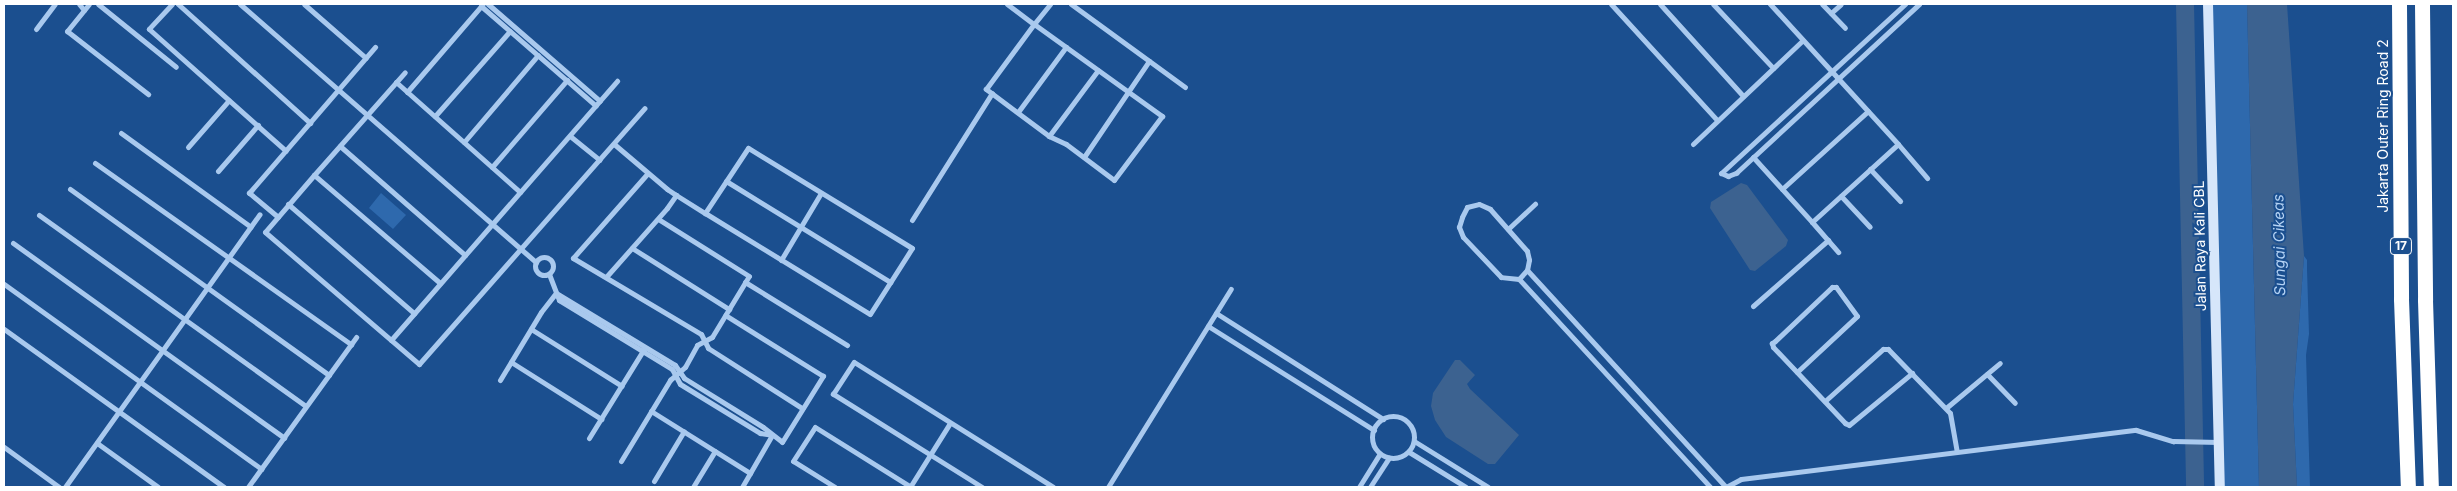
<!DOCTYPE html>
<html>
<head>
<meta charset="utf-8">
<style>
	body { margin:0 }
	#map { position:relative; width:2457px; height:491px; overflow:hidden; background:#1b4f8f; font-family:Inter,sans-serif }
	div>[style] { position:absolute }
	.green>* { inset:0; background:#2e69ad }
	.water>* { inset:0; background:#3c6290 }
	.river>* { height:18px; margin:-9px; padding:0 9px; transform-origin:9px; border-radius:9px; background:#3c6290 }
	.minor>* { height:5px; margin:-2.5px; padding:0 2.5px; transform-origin:2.5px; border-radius:2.5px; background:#a9c9ee }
	.minor>.ring { margin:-2.5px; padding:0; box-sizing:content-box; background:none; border:5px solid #a9c9ee; border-radius:50% }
	.secondary>* { height:10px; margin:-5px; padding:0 5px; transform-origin:5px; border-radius:5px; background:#d6e6fa }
	.motorway>* { height:15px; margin:-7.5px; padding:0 7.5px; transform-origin:7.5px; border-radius:7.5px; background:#fff }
	span { translate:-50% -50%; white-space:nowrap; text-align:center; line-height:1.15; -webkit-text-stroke:4px #1b4f8f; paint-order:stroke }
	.shield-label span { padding:1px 4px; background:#1b4f8f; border:1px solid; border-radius:4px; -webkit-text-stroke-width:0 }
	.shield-label { font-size:12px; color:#fff; font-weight:700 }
	.street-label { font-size:14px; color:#fff }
	.water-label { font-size:15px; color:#b5d3f5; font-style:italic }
	.frame { position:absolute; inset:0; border:5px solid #fff; pointer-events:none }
</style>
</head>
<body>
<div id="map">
	<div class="green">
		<i style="clip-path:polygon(2208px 4px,2247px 4px,2259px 487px,2220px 487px)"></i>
		<i style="clip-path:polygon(381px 193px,406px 215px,393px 229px,369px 208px)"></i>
		<i style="clip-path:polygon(2304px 256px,2307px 260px,2307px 269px,2309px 334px,2306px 355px,2310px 487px,2297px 487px,2293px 404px)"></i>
	</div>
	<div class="water">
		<i style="clip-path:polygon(2247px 4px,2287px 4px,2304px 256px,2293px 404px,2297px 487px,2259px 487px)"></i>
		<i style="clip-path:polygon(1741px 183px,1747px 185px,1788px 240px,1786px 246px,1755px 271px,1750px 270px,1710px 208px,1711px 202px)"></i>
		<i style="clip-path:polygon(1455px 360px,1460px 360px,1475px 375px,1467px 384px,1470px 389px,1519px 435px,1495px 464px,1488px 464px,1446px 437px,1435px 420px,1431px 406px,1433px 393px)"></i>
	</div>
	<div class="river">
		<i style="left:2185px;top:4px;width:483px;rotate:88.8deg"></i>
	</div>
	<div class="minor">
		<i style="left:79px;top:4px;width:8px;rotate:50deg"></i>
		<i style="left:89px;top:4px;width:35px;rotate:129deg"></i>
		<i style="left:67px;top:31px;width:103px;rotate:37.9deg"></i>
		<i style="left:98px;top:4px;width:100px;rotate:38.9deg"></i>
		<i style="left:172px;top:4px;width:34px;rotate:133deg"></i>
		<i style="left:149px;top:29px;width:183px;rotate:41.7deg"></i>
		<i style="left:178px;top:4px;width:178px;rotate:42deg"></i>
		<i style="left:240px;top:4px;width:393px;rotate:41.1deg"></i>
		<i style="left:304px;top:4px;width:82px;rotate:41.1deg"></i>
		<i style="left:488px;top:4px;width:148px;rotate:40.9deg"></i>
		<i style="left:1007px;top:4px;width:34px;rotate:37deg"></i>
		<i style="left:1034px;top:24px;width:158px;rotate:35.7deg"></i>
		<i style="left:1162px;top:116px;width:80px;rotate:126.9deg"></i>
		<i style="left:1114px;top:180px;width:60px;rotate:-143.1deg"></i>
		<i style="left:1066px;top:144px;width:19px;rotate:-155deg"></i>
		<i style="left:1049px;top:136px;width:79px;rotate:-143.3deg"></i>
		<i style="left:986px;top:89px;width:81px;rotate:-53.6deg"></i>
		<i style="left:1034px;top:24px;width:26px;rotate:-51deg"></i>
		<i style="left:1071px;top:4px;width:141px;rotate:36.1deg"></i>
		<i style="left:1611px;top:4px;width:157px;rotate:47.6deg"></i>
		<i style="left:1660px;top:4px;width:124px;rotate:47.9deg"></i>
		<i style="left:1713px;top:4px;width:88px;rotate:46.8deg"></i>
		<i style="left:1822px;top:4px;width:33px;rotate:46deg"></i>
		<i style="left:1905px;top:4px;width:250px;rotate:137.4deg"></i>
		<i style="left:1721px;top:173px;width:8px;rotate:23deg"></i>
		<i style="left:1728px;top:176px;width:9px;rotate:-21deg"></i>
		<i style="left:1736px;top:173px;width:249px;rotate:-42.7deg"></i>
		<i style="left:481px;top:6px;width:152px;rotate:41deg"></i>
		<i style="left:1831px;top:13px;width:13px;rotate:-42deg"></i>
		<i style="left:36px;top:29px;width:31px;rotate:-53deg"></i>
		<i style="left:396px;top:82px;width:166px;rotate:41.6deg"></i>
		<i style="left:407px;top:92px;width:116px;rotate:-49.2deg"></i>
		<i style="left:1018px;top:112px;width:81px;rotate:-53.6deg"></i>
		<i style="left:435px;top:116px;width:113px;rotate:-48.6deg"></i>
		<i style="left:121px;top:133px;width:160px;rotate:35.9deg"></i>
		<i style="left:570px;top:136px;width:38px;rotate:39deg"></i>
		<i style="left:1049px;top:136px;width:82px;rotate:-53.4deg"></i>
		<i style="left:464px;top:142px;width:114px;rotate:-49.6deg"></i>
		<i style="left:614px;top:144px;width:70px;rotate:40.3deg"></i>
		<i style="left:667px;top:189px;width:11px;rotate:34deg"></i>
		<i style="left:676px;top:195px;width:34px;rotate:32deg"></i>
		<i style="left:705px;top:213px;width:193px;rotate:31.5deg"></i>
		<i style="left:870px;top:314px;width:78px;rotate:-57.5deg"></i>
		<i style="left:912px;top:248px;width:192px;rotate:-148.6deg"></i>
		<i style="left:748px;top:148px;width:78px;rotate:123.5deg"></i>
		<i style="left:1693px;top:144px;width:151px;rotate:-43.4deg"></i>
		<i style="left:1898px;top:144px;width:45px;rotate:49.5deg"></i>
		<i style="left:340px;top:146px;width:166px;rotate:41.1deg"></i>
		<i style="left:188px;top:147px;width:62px;rotate:-48.9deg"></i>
		<i style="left:1084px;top:157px;width:116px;rotate:-55.9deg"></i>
		<i style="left:1753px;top:157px;width:88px;rotate:47.8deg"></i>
		<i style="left:1812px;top:222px;width:116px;rotate:-42.2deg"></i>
		<i style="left:1898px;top:144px;width:190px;rotate:-132.4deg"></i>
		<i style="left:95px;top:163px;width:314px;rotate:35.3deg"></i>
		<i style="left:492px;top:167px;width:115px;rotate:-49.2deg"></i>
		<i style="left:1870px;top:169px;width:44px;rotate:46.8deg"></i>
		<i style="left:218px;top:171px;width:61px;rotate:-49deg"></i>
		<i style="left:647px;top:174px;width:112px;rotate:131.4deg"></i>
		<i style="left:573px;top:258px;width:149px;rotate:30.7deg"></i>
		<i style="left:701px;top:334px;width:16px;rotate:63deg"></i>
		<i style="left:708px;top:348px;width:112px;rotate:32.6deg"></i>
		<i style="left:314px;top:175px;width:137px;rotate:-48.5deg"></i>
		<i style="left:726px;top:181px;width:193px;rotate:31.6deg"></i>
		<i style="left:70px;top:189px;width:319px;rotate:35.7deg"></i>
		<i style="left:1782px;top:189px;width:116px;rotate:-42.2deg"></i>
		<i style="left:1841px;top:196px;width:42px;rotate:46.9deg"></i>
		<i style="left:288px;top:204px;width:167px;rotate:40.9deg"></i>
		<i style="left:1479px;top:204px;width:12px;rotate:24deg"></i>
		<i style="left:1490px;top:209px;width:56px;rotate:48.6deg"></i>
		<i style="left:1527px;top:251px;width:9px;rotate:77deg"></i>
		<i style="left:1529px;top:260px;width:10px;rotate:101deg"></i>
		<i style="left:1527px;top:270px;width:12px;rotate:132deg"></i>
		<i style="left:1519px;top:279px;width:18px;rotate:-174deg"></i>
		<i style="left:1501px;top:277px;width:55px;rotate:-133.5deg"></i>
		<i style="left:1463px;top:237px;width:11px;rotate:-112deg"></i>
		<i style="left:1459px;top:227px;width:10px;rotate:-73deg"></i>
		<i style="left:1462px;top:217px;width:11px;rotate:-63deg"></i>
		<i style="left:1467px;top:207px;width:12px;rotate:-14deg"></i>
		<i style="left:39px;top:215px;width:328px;rotate:35.6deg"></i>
		<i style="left:278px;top:217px;width:38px;rotate:-140deg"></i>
		<i style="left:249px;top:193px;width:193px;rotate:-49.2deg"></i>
		<i style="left:912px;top:220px;width:150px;rotate:-57.8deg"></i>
		<i style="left:1812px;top:222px;width:40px;rotate:49deg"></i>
		<i style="left:1508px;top:229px;width:37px;rotate:-43deg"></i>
		<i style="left:13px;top:243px;width:334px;rotate:35.7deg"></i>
		<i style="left:632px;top:248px;width:115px;rotate:32.2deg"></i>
		<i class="ring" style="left:535px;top:257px;width:13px;height:13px"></i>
		<i style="left:781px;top:260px;width:78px;rotate:-59.2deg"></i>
		<i style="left:1527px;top:270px;width:294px;rotate:47.5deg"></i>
		<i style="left:549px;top:274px;width:28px;rotate:69deg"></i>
		<i style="left:559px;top:300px;width:132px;rotate:31.4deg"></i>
		<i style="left:672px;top:369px;width:17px;rotate:62deg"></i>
		<i style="left:680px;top:384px;width:94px;rotate:31.5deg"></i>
		<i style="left:760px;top:433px;width:12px;rotate:9deg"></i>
		<i style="left:606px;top:277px;width:92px;rotate:-48.5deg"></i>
		<i style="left:667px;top:208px;width:16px;rotate:-55deg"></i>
		<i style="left:1519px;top:279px;width:282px;rotate:47.4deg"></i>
		<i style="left:745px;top:282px;width:120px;rotate:31.7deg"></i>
		<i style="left:440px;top:283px;width:166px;rotate:-139.4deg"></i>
		<i style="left:314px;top:175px;width:75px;rotate:130.7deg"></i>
		<i style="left:265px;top:232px;width:203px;rotate:40.6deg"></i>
		<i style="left:419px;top:364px;width:341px;rotate:-48.6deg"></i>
		<i style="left:4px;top:284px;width:317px;rotate:35.7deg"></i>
		<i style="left:556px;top:293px;width:139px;rotate:31.2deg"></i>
		<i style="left:675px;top:365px;width:16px;rotate:55deg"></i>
		<i style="left:684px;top:378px;width:93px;rotate:31.8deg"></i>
		<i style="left:763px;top:427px;width:24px;rotate:38deg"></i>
		<i style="left:782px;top:442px;width:78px;rotate:-58.2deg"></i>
		<i style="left:823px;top:376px;width:115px;rotate:-148.1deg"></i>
		<i style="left:1753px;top:306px;width:100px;rotate:-41.3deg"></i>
		<i style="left:1216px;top:313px;width:198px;rotate:32.4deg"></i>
		<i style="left:1208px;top:326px;width:196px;rotate:32.1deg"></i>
		<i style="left:4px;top:329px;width:271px;rotate:35.7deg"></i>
		<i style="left:531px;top:329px;width:107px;rotate:32.1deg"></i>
		<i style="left:391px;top:340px;width:344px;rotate:-48.9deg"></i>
		<i style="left:511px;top:362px;width:107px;rotate:32.3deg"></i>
		<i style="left:1797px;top:372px;width:82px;rotate:-43deg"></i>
		<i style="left:1857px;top:316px;width:36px;rotate:-126deg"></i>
		<i style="left:1836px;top:287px;width:4px;rotate:180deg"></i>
		<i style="left:1832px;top:287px;width:79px;rotate:136.5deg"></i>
		<i style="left:1775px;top:341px;width:4px;rotate:146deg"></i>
		<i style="left:1772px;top:343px;width:4px;rotate:76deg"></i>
		<i style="left:1773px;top:347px;width:105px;rotate:46.5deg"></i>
		<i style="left:1845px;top:423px;width:4px;rotate:27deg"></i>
		<i style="left:1849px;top:425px;width:82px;rotate:-39.5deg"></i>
		<i style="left:1987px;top:374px;width:40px;rotate:46deg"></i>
		<i style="left:500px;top:380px;width:79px;rotate:-58.9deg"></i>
		<i style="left:541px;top:312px;width:24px;rotate:-52deg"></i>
		<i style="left:1825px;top:401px;width:78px;rotate:-41.9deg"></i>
		<i style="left:1883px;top:349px;width:5px"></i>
		<i style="left:1888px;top:349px;width:89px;rotate:45.9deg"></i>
		<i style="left:1950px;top:413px;width:39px;rotate:80deg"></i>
		<i style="left:1946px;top:408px;width:70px;rotate:-39.8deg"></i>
		<i style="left:651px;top:411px;width:117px;rotate:32.1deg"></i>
		<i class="ring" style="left:1372px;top:416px;width:37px;height:37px"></i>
		<i style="left:589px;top:438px;width:105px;rotate:-58.3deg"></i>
		<i style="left:1414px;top:441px;width:87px;rotate:31.9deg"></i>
		<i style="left:97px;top:443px;width:75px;rotate:35.8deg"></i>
		<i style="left:4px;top:447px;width:68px;rotate:36deg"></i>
		<i style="left:1409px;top:452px;width:67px;rotate:31.6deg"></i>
		<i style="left:621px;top:461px;width:95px;rotate:-58.8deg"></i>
		<i style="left:670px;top:380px;width:20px;rotate:-41deg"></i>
		<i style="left:685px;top:367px;width:25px;rotate:-61deg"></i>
		<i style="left:697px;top:345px;width:17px;rotate:-28deg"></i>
		<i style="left:712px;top:337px;width:71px;rotate:-58.8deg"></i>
		<i style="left:749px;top:276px;width:107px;rotate:-147.9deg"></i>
		<i style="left:654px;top:481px;width:58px;rotate:-59deg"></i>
		<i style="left:65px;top:487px;width:335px;rotate:-54.5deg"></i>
		<i style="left:248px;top:487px;width:185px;rotate:-54.2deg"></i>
		<i style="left:693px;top:487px;width:42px;rotate:-58.6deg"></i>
		<i style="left:742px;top:487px;width:60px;rotate:-60deg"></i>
		<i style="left:835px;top:487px;width:49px;rotate:-148.2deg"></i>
		<i style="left:793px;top:461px;width:40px;rotate:-57.1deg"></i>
		<i style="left:815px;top:427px;width:113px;rotate:32deg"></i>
		<i style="left:910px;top:487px;width:75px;rotate:-58deg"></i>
		<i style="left:982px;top:487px;width:176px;rotate:-148deg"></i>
		<i style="left:833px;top:394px;width:38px;rotate:-57deg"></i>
		<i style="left:854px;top:362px;width:235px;rotate:32.1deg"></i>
		<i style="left:1108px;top:487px;width:233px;rotate:-58.2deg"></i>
		<i style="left:1359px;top:487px;width:39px;rotate:-58deg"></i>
		<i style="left:1370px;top:487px;width:35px;rotate:-57deg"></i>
		<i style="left:1726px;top:487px;width:17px;rotate:-28deg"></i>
		<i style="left:1741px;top:479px;width:398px;rotate:-7.1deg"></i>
		<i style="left:2136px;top:430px;width:39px;rotate:17deg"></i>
		<i style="left:2173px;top:441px;width:46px;rotate:1.2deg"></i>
	</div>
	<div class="secondary">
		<i style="left:2208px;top:4px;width:483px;rotate:88.6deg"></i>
	</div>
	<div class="motorway">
		<i style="left:2399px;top:4px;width:295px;rotate:89.6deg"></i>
		<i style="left:2401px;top:299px;width:188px;rotate:87.9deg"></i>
		<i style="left:2422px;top:4px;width:296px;rotate:89.4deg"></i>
		<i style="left:2425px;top:300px;width:187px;rotate:88.2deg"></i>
	</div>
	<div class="shield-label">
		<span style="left:2401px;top:246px">17</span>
	</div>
	<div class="street-label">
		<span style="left:2383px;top:126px;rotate:-90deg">Jakarta Outer Ring Road 2</span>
		<span style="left:2200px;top:246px;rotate:-91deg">Jalan Raya Kali CBL</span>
	</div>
	<div class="water-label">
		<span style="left:2279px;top:245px;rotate:-91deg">Sungai Cikeas</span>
	</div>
	<div class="frame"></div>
</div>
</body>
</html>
